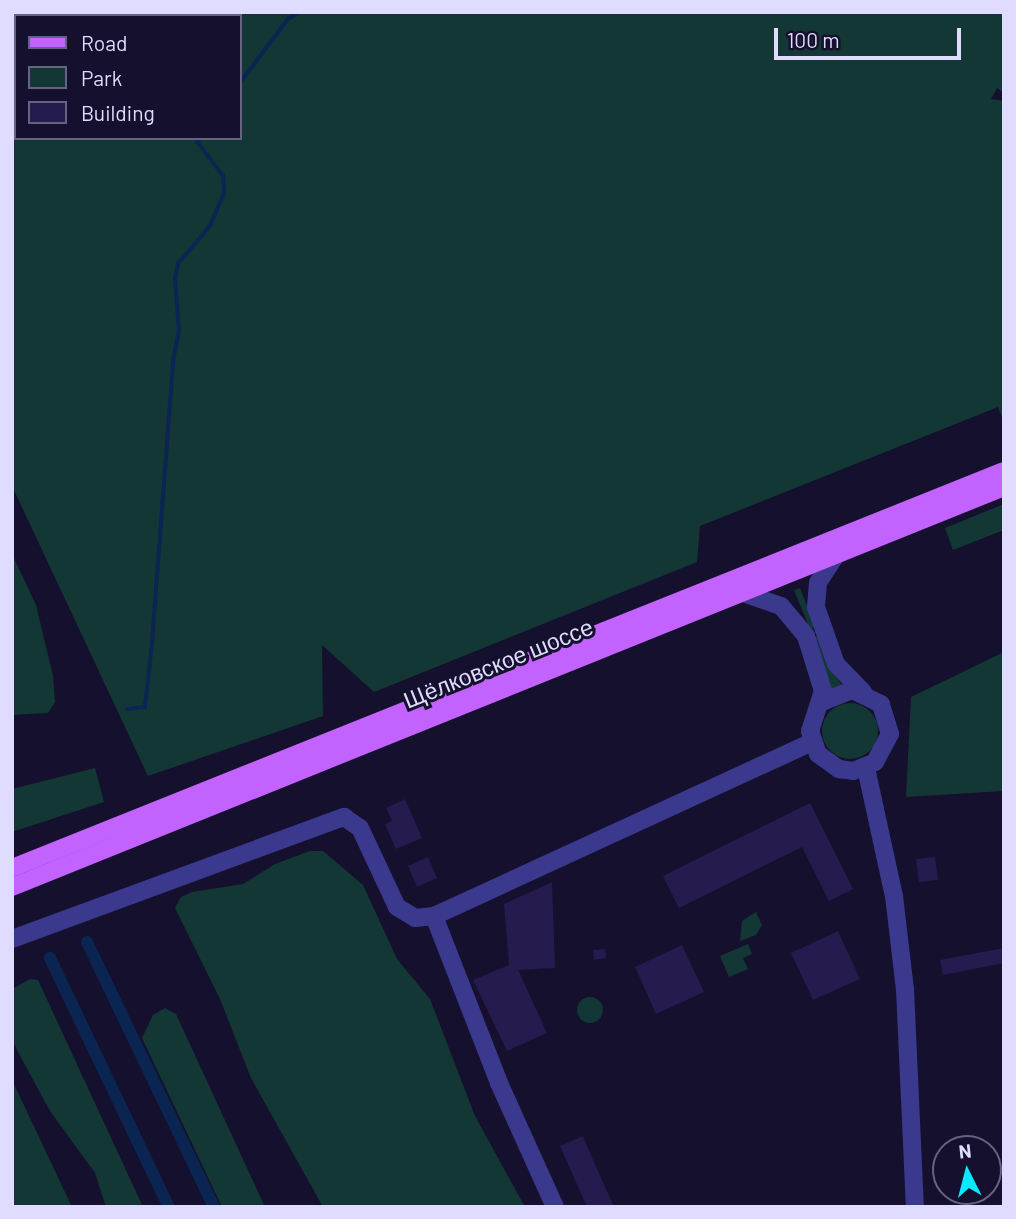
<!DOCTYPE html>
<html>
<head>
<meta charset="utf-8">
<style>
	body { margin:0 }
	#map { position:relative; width:1016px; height:1219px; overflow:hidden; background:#15102d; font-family:Barlow,sans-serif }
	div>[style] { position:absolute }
	.green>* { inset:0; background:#133735 }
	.round { border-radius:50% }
	.stream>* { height:3.5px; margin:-1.75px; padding:0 1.75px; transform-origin:1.75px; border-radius:1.75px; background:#0a2552 }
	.canal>* { height:12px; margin:-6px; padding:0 6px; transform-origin:6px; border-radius:6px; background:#0a2552 }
	.building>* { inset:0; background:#251b4f }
	.minor>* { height:18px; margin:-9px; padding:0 9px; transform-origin:9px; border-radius:9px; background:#3b398e }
	.major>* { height:18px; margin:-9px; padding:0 9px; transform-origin:9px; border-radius:9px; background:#c363ff }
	span { translate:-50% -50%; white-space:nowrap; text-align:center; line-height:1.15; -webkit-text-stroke:6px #15102d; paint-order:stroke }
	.street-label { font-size:23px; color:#dfdcff }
	.frame { position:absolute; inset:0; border:14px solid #dfdcff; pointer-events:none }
	.legend { position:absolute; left:14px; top:14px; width:228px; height:126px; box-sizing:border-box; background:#15102d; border:2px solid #666281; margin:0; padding:9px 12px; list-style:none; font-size:21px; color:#dfdcff }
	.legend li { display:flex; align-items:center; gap:14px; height:35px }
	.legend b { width:35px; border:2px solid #666281 }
	.north { position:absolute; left:932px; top:1135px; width:70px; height:70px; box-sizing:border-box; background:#15102d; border:2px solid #666281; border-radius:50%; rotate:354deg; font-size:19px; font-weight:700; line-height:28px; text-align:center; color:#dfdcff }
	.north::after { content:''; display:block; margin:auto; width:24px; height:32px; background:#08e9ff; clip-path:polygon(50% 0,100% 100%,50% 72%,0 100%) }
	.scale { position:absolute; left:774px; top:28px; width:187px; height:32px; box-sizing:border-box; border:4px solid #dfdcff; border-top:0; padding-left:9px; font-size:21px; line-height:24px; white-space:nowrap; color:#dfdcff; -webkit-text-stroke:5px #15102d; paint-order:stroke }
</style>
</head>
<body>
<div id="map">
	<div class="green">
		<i style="clip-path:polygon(evenodd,12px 12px,1004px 12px,1004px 93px,997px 88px,991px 99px,1004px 101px,1004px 422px,998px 407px,700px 526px,697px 562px,374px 692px,322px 645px,323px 716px,148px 776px,12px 486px,12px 12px,16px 16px,240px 16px,240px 138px,16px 138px,16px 16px)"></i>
		<i style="clip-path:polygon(1004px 504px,1004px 530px,953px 550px,945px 528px)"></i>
		<i style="clip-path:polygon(12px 554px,36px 605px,53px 676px,55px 702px,48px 713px,12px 715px)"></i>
		<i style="clip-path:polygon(800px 588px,815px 627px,810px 629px,794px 590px)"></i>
		<i style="clip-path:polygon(818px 636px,832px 672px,842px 685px,828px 691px,812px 638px)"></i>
		<i style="clip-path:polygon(1004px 652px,1004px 791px,906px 797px,911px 697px)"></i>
		<i class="round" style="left:822px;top:703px;width:56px;height:56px"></i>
		<i style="clip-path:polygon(95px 768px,104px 802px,12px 832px,12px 789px)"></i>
		<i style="clip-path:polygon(310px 851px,323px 851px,363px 885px,397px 959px,430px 999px,475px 1116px,525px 1207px,323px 1207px,251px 1078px,220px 999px,175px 908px,181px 897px,192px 892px,243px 884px,275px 864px)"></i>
		<i style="clip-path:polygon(756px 912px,762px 925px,756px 935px,740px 941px,742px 921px)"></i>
		<i style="clip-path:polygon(748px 944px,752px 954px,743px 958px,748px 969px,729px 977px,720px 956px)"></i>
		<i style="clip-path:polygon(30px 979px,38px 980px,143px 1207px,106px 1207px,95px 1173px,50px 1111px,18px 1052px,12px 1039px,12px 989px)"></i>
		<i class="round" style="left:577px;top:997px;width:26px;height:26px"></i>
		<i style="clip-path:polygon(165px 1008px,176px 1014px,265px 1207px,222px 1207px,142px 1038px,153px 1015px)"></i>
		<i style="clip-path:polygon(12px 1080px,72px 1207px,12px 1207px)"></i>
	</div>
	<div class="stream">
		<i style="left:240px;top:83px;width:80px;rotate:-53.1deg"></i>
		<i style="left:288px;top:19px;width:14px;rotate:-30deg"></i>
		<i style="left:127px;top:709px;width:18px;rotate:-6deg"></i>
		<i style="left:145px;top:707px;width:64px;rotate:-83.8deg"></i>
		<i style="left:152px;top:643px;width:283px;rotate:-85.7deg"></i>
		<i style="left:173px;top:361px;width:31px;rotate:-79deg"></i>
		<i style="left:179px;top:331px;width:52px;rotate:-94.4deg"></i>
		<i style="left:175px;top:279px;width:15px;rotate:-79deg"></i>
		<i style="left:178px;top:264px;width:50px;rotate:-49.9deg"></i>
		<i style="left:210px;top:226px;width:36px;rotate:-67deg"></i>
		<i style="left:224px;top:193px;width:17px;rotate:-93deg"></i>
		<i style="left:223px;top:176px;width:43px;rotate:-127.4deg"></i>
		<i style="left:197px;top:142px;width:5px;rotate:-53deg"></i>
	</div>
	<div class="canal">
		<i style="left:87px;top:942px;width:294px;rotate:64.4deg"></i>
		<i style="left:50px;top:958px;width:276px;rotate:64.5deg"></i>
	</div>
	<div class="building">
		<i style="clip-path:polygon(405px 799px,422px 838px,396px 849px,385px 824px,392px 821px,386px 808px)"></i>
		<i style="clip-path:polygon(810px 803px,853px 889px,829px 901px,802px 847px,679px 908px,663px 876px)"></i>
		<i style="clip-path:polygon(428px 857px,437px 878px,417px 887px,408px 866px)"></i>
		<i style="clip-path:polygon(935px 857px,938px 880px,919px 882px,916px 859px)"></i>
		<i style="clip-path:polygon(552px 882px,555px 968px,518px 970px,547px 1033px,507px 1051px,473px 980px,509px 965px,504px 904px)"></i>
		<i style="clip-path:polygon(838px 931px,860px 979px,813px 1000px,791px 953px)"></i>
		<i style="clip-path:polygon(682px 945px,704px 992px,656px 1014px,635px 967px)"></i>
		<i style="clip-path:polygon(1004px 948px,1004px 963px,943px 975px,940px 960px)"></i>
		<i style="clip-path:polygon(605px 949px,606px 958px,594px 960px,593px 950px)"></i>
		<i style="clip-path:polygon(583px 1136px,590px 1153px,614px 1207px,587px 1207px,560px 1146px)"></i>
	</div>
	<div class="minor">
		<i style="left:836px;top:555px;width:33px;rotate:123deg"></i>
		<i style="left:818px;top:583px;width:24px;rotate:95deg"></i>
		<i style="left:816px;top:607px;width:60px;rotate:70.7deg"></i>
		<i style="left:836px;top:664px;width:39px;rotate:46deg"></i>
		<i style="left:743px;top:593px;width:40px;rotate:18.9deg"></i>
		<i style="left:781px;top:606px;width:39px;rotate:50deg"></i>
		<i style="left:806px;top:636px;width:58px;rotate:72.8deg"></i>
		<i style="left:823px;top:691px;width:42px;rotate:108deg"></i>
		<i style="left:810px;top:731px;width:24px;rotate:71deg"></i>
		<i style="left:818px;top:754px;width:26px;rotate:36deg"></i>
		<i style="left:839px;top:769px;width:14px;rotate:8deg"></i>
		<i style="left:853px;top:771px;width:24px;rotate:-22deg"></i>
		<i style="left:875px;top:762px;width:32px;rotate:-62deg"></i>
		<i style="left:890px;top:734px;width:31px;rotate:-107deg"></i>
		<i style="left:881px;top:704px;width:32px;rotate:-154deg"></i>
		<i style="left:852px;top:690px;width:32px;rotate:158deg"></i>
		<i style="left:866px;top:768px;width:131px;rotate:77.7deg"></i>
		<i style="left:894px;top:896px;width:94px;rotate:83.3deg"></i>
		<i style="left:905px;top:989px;width:218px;rotate:87.4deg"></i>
		<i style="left:434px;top:916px;width:179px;rotate:68.7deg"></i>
		<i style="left:499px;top:1083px;width:136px;rotate:65.7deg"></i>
		<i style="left:12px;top:939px;width:354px;rotate:-20.2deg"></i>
		<i style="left:344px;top:817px;width:19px;rotate:35deg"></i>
		<i style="left:360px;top:828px;width:87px;rotate:64.9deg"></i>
		<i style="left:397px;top:907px;width:21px;rotate:31deg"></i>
		<i style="left:415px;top:918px;width:19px;rotate:-6deg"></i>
		<i style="left:434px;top:916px;width:416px;rotate:-24.7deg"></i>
	</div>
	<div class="major">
		<i style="left:12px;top:868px;width:1068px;rotate:-21.81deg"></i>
		<i style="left:12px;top:887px;width:1070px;rotate:-21.96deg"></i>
	</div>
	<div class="street-label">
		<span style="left:498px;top:663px;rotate:-22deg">Щёлковское шоссе</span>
	</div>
	<div class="frame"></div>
	<ul class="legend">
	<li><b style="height:9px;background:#c363ff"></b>Road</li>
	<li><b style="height:19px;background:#133735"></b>Park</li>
	<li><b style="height:19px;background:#251b4f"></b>Building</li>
	</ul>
	<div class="north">N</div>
	<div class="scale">100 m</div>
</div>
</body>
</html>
